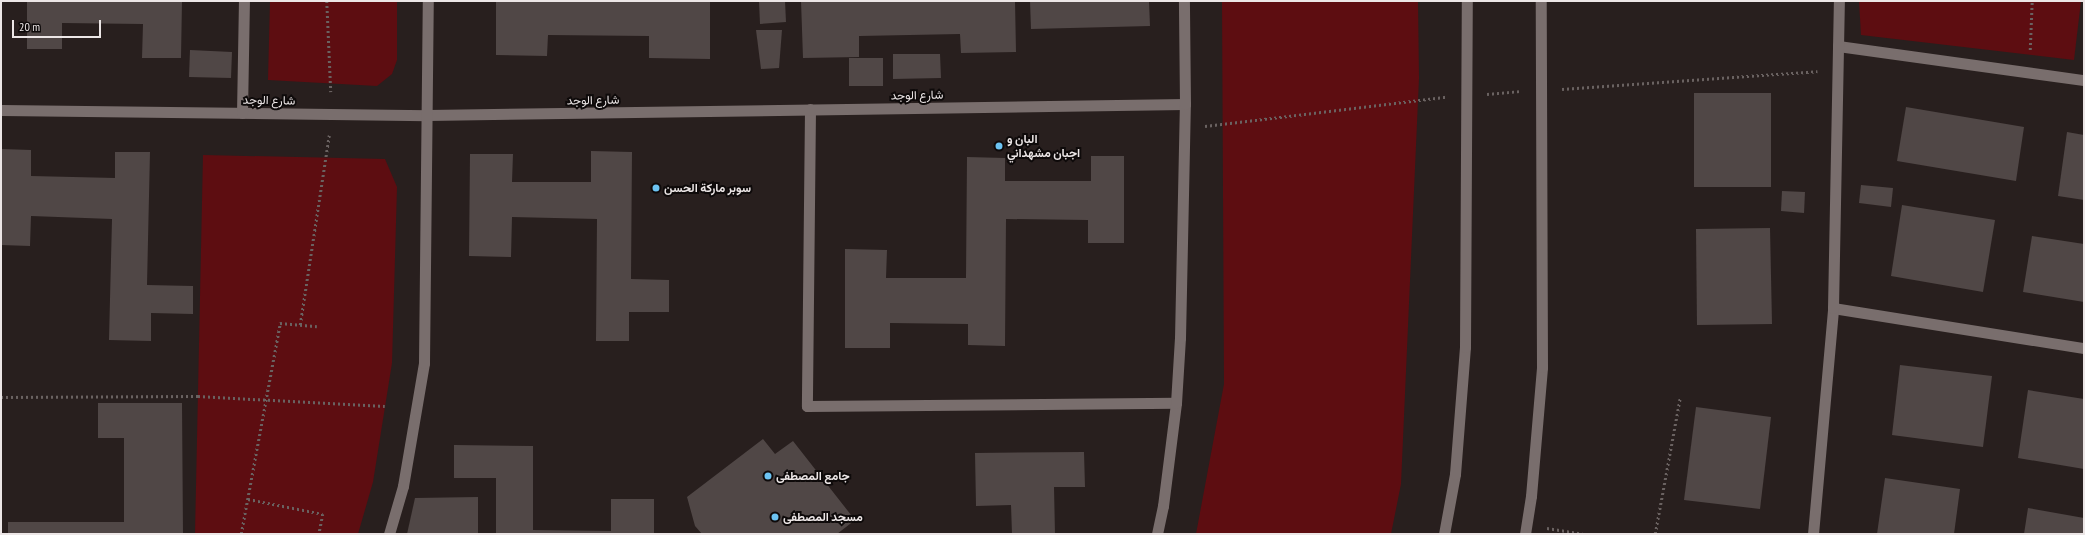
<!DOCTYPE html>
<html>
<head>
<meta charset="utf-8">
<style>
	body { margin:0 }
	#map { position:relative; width:2085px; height:535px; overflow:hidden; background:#281f1e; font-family:"PT Sans Narrow",Vazirmatn,sans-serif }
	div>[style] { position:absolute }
	.green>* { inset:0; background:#5d0d11 }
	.building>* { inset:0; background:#504746 }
	.path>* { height:2.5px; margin-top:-1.25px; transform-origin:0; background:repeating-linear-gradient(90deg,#6a6261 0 2px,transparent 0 5px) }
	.minor>* { height:11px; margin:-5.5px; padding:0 5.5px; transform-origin:5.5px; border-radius:5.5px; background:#796e6d }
	.tertiary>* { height:11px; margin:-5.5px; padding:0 5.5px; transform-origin:5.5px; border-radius:5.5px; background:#796e6d }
	.secondary>* { height:11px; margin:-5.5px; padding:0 5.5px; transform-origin:5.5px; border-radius:5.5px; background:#796e6d }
	.dots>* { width:11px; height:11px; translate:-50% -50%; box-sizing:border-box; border:2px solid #0e0a0a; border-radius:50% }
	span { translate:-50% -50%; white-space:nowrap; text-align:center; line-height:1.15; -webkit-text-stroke:4px #0e0a0a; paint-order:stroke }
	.street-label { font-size:12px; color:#ece6e6 }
	.poi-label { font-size:12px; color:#ece6e6; font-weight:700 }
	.left { translate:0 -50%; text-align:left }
	.frame { position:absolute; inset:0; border:2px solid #ece6e6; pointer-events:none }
	.scale { position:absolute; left:12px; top:20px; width:89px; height:18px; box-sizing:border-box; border:2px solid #ece6e6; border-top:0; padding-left:5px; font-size:12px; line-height:14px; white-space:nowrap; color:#ece6e6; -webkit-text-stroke:3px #0e0a0a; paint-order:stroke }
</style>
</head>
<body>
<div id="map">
	<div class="green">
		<i style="clip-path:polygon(270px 1px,397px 1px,397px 60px,392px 74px,377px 86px,268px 80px)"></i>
		<i style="clip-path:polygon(1222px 1px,1418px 1px,1419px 78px,1401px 484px,1391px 534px,1196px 534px,1224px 384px)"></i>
		<i style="clip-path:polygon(1859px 1px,2081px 1px,2074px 60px,1861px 35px)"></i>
		<i style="clip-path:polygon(203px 155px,385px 159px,397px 187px,392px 363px,373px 482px,358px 534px,195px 534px)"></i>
	</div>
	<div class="building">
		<i style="clip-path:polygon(27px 1px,182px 1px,181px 58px,142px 58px,143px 24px,62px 23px,62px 49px,27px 49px)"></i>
		<i style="clip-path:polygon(496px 1px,710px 1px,710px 59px,649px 58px,649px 36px,548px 35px,547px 56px,496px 55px)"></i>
		<i style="clip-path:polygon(759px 1px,785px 1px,786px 22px,760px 24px)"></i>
		<i style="clip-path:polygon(801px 1px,1015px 1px,1016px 52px,961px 53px,960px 34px,859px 36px,859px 57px,803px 58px)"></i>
		<i style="clip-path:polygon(1030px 1px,1149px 1px,1150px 26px,1031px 29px)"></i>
		<i style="clip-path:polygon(756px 30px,782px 30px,779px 68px,761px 69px)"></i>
		<i style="clip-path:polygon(190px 50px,232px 52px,231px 78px,189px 77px)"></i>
		<i style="clip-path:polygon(893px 54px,940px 54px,941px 78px,893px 79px)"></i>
		<i style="clip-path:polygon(849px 58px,883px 58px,883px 86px,849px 86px)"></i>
		<i style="clip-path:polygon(1694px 93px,1771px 93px,1771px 187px,1694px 187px)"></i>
		<i style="clip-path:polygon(1906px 107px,2024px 127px,2016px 181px,1897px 161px)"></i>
		<i style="clip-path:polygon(2067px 132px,2084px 135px,2084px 200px,2058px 196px)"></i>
		<i style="clip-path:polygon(1px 149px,31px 150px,31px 176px,115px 178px,115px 152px,150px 152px,147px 285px,193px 286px,193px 314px,151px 313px,151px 341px,109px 340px,112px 219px,31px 216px,30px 246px,1px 245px)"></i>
		<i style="clip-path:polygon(591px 151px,632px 152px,631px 279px,669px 280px,669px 312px,629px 312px,629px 341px,596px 341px,597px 219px,512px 217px,511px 257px,469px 256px,470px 154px,513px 154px,512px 182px,591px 182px)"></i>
		<i style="clip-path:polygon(1091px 156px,1124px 156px,1124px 243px,1088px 243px,1088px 220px,1006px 219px,1005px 346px,968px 345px,968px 324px,890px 323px,890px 348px,845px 348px,845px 249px,887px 250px,886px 278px,966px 278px,967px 157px,1005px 158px,1005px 181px,1091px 181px)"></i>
		<i style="clip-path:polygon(1861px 185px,1893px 188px,1891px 207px,1859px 203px)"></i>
		<i style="clip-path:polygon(1782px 191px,1805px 192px,1804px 213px,1781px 211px)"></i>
		<i style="clip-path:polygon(1902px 205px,1995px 220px,1983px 292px,1891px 276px)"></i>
		<i style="clip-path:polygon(1770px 228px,1772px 324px,1697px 325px,1696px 229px)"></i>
		<i style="clip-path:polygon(2032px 236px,2084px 244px,2084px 302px,2023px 292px)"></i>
		<i style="clip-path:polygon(1900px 365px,1992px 376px,1983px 447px,1892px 435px)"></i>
		<i style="clip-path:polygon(2028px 390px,2084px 399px,2084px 469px,2018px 458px)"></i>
		<i style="clip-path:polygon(98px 403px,182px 403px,183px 534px,8px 534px,8px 522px,124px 522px,124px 438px,98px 438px)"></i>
		<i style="clip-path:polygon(1696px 407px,1771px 417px,1760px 509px,1684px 500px)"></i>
		<i style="clip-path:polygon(763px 439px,775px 454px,793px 441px,855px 520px,837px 534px,702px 534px,695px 526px,687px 497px)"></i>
		<i style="clip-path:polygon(454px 445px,533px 446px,533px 530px,611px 531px,611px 499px,654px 499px,654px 534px,496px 534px,496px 478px,454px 478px)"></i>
		<i style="clip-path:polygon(1084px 452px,1085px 487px,1054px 487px,1055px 534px,1012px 534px,1011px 505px,976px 506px,975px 453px)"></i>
		<i style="clip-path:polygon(1885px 478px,1960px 489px,1954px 534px,1877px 534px)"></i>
		<i style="clip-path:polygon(478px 497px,478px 534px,407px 534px,415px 498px)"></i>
		<i style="clip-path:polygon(2028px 508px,2084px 518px,2084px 534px,2024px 534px)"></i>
	</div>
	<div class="path">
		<i style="left:327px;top:1px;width:91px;rotate:87.5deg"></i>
		<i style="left:2030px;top:50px;width:49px;rotate:-87.7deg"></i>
		<i style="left:1562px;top:89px;width:256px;rotate:-4deg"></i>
		<i style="left:1487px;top:94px;width:33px;rotate:-5deg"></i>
		<i style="left:1205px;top:126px;width:243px;rotate:-6.9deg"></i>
		<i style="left:300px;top:325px;width:192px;rotate:-81.3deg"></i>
		<i style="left:1px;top:397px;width:197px;rotate:-0.3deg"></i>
		<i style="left:198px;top:396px;width:187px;rotate:3.1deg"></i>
		<i style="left:248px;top:499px;width:76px;rotate:11.3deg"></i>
		<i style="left:323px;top:514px;width:20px;rotate:101deg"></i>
		<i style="left:1547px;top:528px;width:36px;rotate:9deg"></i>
		<i style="left:241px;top:534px;width:215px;rotate:-79.5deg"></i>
		<i style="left:280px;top:323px;width:37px;rotate:5deg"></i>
		<i style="left:1655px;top:534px;width:138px;rotate:-79.6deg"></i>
	</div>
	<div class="minor">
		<i style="left:1838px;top:46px;width:248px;rotate:7.9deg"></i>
		<i style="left:810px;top:109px;width:297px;rotate:90.6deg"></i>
		<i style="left:807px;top:406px;width:369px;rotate:-0.5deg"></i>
		<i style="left:1px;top:110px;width:427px;rotate:0.7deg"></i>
		<i style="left:428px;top:115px;width:757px;rotate:-0.83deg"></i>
		<i style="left:242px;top:113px;width:112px;rotate:-89deg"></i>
		<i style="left:1833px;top:308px;width:254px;rotate:9.1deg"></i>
		<i style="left:389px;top:534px;width:50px;rotate:-73.7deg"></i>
		<i style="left:403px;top:486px;width:125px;rotate:-80.3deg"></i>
		<i style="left:424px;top:363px;width:362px;rotate:-89.4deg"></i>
		<i style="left:1813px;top:534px;width:227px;rotate:-84.9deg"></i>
		<i style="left:1833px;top:308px;width:307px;rotate:-88.9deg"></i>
	</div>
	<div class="tertiary">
		<i style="left:1157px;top:534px;width:29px;rotate:-78deg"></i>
		<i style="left:1163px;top:506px;width:104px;rotate:-82.8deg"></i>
		<i style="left:1176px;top:403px;width:65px;rotate:-86.5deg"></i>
		<i style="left:1180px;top:338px;width:234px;rotate:-88.8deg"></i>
		<i style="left:1185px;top:104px;width:103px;rotate:-90.6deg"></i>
	</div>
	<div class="secondary">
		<i style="left:1444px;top:534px;width:61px;rotate:-79.6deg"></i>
		<i style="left:1455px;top:474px;width:127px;rotate:-85.5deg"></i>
		<i style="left:1465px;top:347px;width:346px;rotate:-89.7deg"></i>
		<i style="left:1525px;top:534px;width:38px;rotate:-81deg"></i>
		<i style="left:1531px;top:496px;width:129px;rotate:-85.1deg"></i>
		<i style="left:1542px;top:367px;width:366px;rotate:-90.2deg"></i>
	</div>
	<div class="dots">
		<i style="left:999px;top:146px;background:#6cc3f2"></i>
		<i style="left:656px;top:188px;background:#6cc3f2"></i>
		<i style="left:768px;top:476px;background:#6cc3f2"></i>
		<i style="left:775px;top:517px;background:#6cc3f2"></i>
	</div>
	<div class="street-label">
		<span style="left:917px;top:95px;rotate:-1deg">شارع الوجد</span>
		<span style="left:269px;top:100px;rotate:1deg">شارع الوجد</span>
		<span style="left:593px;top:100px;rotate:-1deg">شارع الوجد</span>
	</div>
	<div class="poi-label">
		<span class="left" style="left:1007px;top:146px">البان و<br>اجبان مشهداني</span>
		<span class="left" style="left:664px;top:188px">سوبر ماركة الحسن</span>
		<span class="left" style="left:776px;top:476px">جامع المصطفى</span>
		<span class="left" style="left:783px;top:517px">مسجد المصطفى</span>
	</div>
	<div class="frame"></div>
	<div class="scale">20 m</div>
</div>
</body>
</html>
